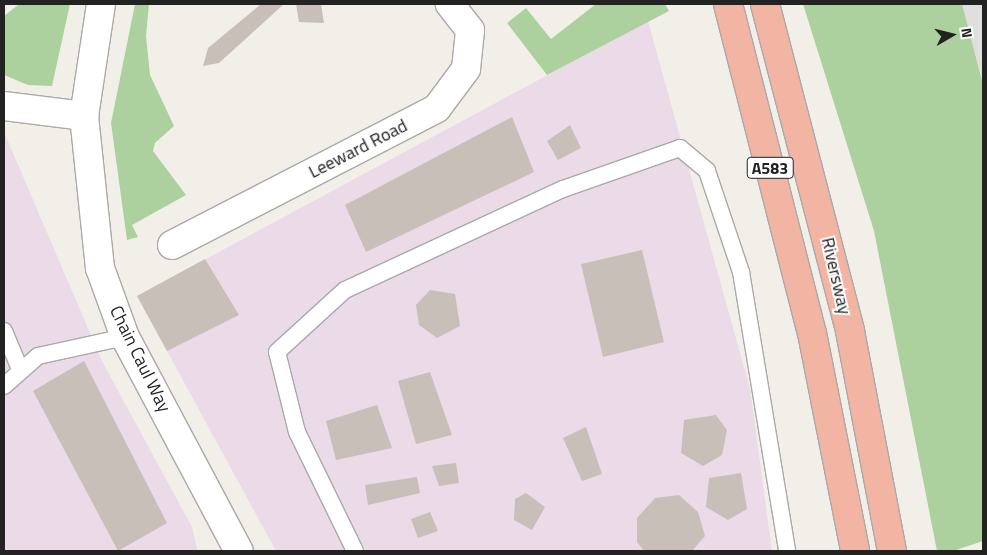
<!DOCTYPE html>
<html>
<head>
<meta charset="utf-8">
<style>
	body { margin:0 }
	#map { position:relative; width:987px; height:555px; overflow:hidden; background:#f2efe9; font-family:"Titillium Web",sans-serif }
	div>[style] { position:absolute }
	.residential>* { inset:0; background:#e0dfdf }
	.industrial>* { inset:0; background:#ebdbe8 }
	.forest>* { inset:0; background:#add19e }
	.building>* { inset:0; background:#c7bfb8 }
	.roads { filter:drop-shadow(1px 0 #a9a9a9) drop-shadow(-1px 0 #a9a9a9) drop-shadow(0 1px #a9a9a9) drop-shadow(0 -1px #a9a9a9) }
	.service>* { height:16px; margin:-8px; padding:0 8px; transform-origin:8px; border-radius:8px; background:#fff }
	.minor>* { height:28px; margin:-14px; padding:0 14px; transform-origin:14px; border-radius:14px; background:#fff }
	.trunk>* { height:28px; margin:-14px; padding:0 14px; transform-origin:14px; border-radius:14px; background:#f2b4a3 }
	span { translate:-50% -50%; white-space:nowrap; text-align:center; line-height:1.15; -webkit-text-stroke:4px #fff; paint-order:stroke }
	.shield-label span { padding:1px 4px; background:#fff; border:1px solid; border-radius:4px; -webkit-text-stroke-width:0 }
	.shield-label { font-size:16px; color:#222; font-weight:700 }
	.street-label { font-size:18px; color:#222 }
	.frame { position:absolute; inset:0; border:5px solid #222; pointer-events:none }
	.north { position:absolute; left:927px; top:10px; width:50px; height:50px; -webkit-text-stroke:4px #fff; paint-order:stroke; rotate:82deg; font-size:14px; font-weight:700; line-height:20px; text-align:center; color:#222 }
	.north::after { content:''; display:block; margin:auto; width:18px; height:22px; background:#222; clip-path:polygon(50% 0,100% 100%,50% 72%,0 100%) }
</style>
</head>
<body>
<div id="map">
	<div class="residential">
		<i style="clip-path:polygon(961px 4px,983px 4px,983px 81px)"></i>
	</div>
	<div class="industrial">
		<i style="clip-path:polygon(648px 21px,750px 389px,772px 551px,276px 551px,137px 296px)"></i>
		<i style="clip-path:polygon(4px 132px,102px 361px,192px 527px,198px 551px,4px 551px)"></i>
	</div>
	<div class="forest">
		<i style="clip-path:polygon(70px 4px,52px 86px,28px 85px,4px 75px,4px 16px,18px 5px)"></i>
		<i style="clip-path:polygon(135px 4px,149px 4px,146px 36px,150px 75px,174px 126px,155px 143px,153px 151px,186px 195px,132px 225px,138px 237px,127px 240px,111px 123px)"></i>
		<i style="clip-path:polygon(596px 4px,665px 4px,669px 11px,547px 75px,507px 23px,526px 8px,551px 39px)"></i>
		<i style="clip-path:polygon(803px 4px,962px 4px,983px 84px,983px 541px,953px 551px,937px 551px,874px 231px)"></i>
	</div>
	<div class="building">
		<i style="clip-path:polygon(261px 4px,284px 4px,219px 63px,203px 66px,208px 48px)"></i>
		<i style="clip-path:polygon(296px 4px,321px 4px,324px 23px,299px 22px)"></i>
		<i style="clip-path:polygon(512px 117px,534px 172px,366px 252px,345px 205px)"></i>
		<i style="clip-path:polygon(570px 125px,581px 148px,558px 160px,547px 141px)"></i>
		<i style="clip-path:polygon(642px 250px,664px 342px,603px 357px,581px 264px)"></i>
		<i style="clip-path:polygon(205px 259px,239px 315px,167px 351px,137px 296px)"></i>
		<i style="clip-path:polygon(430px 290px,455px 294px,460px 326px,437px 338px,419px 325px,416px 305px)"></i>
		<i style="clip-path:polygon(84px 361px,167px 523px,118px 551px,33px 391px)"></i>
		<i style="clip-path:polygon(430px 372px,452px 435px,416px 444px,398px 381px)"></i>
		<i style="clip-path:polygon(377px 405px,392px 448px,336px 460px,326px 421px)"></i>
		<i style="clip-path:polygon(716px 415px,727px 430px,722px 455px,703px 466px,681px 453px,684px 420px)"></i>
		<i style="clip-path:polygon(586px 427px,602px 474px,582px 481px,563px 438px)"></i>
		<i style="clip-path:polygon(456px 463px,459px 483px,439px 486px,432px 466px)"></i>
		<i style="clip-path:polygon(741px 473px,747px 509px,728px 520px,706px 507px,709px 478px)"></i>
		<i style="clip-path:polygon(417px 477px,420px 493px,368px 505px,365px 485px)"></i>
		<i style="clip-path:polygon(526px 493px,545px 507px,532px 530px,514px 520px,515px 499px)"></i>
		<i style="clip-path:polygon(679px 495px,698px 512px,705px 536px,692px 551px,644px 551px,637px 542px,637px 518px,655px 498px)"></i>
		<i style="clip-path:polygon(430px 512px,438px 531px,418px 538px,411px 519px)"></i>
	</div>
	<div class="roads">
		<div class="service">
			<i style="left:4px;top:331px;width:41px;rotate:67.2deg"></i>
			<i style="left:4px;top:386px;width:45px;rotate:-41.4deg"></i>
			<i style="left:38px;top:356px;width:89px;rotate:-12.3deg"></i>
			<i style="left:355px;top:551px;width:132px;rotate:-116deg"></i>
			<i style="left:297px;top:432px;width:82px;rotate:-104deg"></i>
			<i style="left:277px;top:352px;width:92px;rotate:-42.4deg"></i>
			<i style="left:345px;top:290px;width:240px;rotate:-24.9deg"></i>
			<i style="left:563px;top:189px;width:124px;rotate:-19.3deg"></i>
			<i style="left:680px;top:148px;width:35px;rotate:40deg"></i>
			<i style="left:707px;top:171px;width:107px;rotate:71.4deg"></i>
			<i style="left:741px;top:272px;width:283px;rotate:80.6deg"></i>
		</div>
		<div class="minor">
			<i style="left:101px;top:4px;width:113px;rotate:98.6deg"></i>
			<i style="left:84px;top:116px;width:153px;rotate:84deg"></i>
			<i style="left:100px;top:268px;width:73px;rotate:70.1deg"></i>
			<i style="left:125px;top:337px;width:242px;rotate:62deg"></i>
			<i style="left:4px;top:106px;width:81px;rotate:7.1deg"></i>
			<i style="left:172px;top:245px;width:298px;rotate:-27.3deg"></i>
			<i style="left:437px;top:108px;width:49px;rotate:-53.4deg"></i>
			<i style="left:466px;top:69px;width:39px;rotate:-84deg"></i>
			<i style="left:470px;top:30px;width:33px;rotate:-128deg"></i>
		</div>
		<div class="trunk">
			<i style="left:728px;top:4px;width:340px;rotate:75.7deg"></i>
			<i style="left:812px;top:333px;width:222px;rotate:78.8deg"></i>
			<i style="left:765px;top:4px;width:338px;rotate:75.4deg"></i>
			<i style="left:850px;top:331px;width:224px;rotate:79.2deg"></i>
		</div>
	</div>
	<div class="shield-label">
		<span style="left:770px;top:168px">A583</span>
	</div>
	<div class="street-label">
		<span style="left:358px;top:149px;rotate:-27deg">Leeward Road</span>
		<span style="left:836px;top:276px;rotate:77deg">Riversway</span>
		<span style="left:140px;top:359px;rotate:64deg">Chain Caul Way</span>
	</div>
	<div class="frame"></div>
	<div class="north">N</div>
</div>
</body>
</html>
